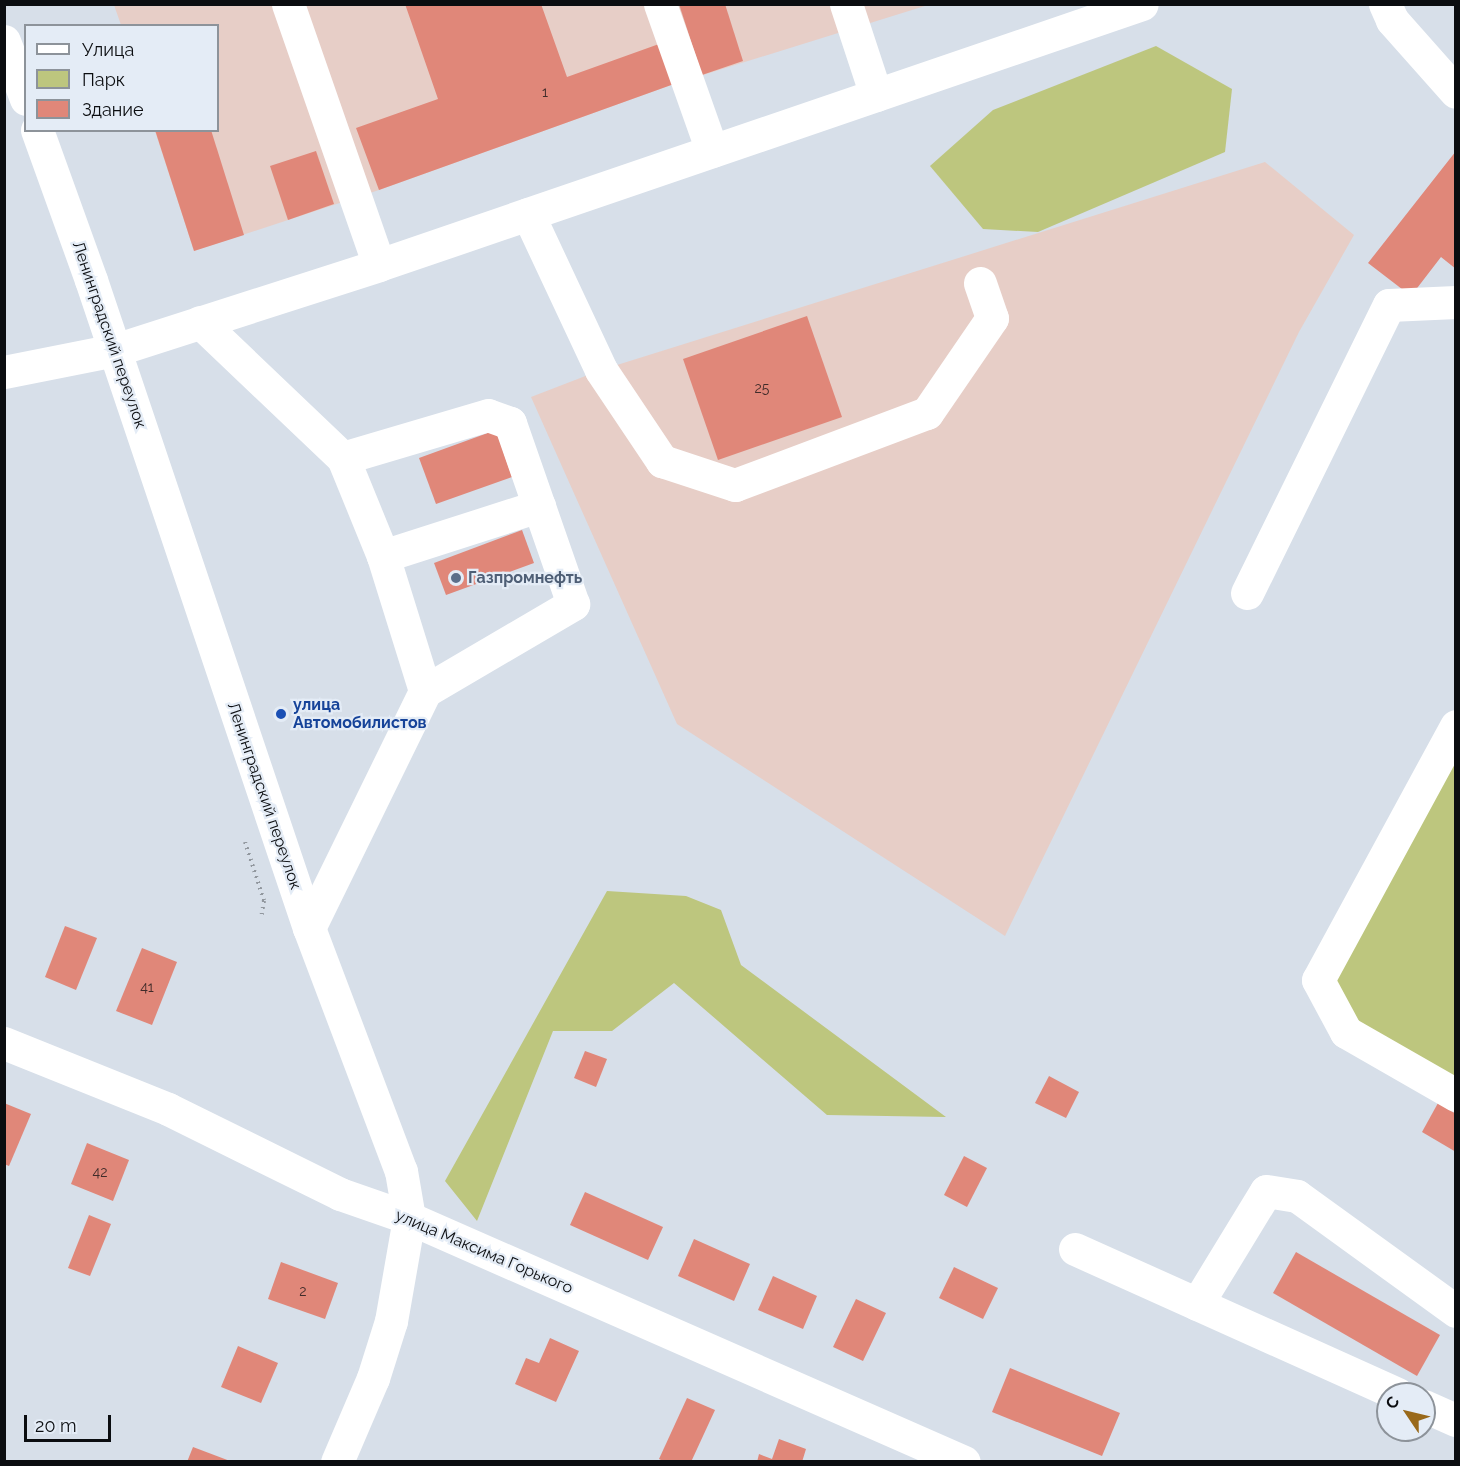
<!DOCTYPE html>
<html>
<head>
<meta charset="utf-8">
<style>
	body { margin:0 }
	#map { position:relative; width:1460px; height:1466px; overflow:hidden; background:#d7dfe9; font-family:Raleway,sans-serif }
	div>[style] { position:absolute }
	.industrial>* { inset:0; background:#e7cec7 }
	.green>* { inset:0; background:#bdc67e }
	.building>* { inset:0; background:#e08779 }
	.path>* { height:4px; margin-top:-2px; transform-origin:0; background:repeating-linear-gradient(90deg,#91979e 0 1.5px,transparent 0 6px) }
	.minor>* { height:33px; margin:-16.5px; padding:0 16.5px; transform-origin:16.5px; border-radius:16.5px; background:#fff }
	.major>* { height:33px; margin:-16.5px; padding:0 16.5px; transform-origin:16.5px; border-radius:16.5px; background:#fff }
	.dots>* { width:16px; height:16px; translate:-50% -50%; box-sizing:border-box; border:3px solid #e4ecf6; border-radius:50% }
	span { translate:-50% -50%; white-space:nowrap; text-align:center; line-height:1.15; -webkit-text-stroke:4.5px #e4ecf6; paint-order:stroke }
	.number-label { font-size:14px; color:#402c2a }
	.number-label span { -webkit-text-stroke-width:0 }
	.street-label { font-size:16px; color:#0b0d10 }
	.service-label { font-size:16px; color:#4e5e75; font-weight:700 }
	.left { translate:0 -50%; text-align:left }
	.transit-label { font-size:16px; color:#164399; font-weight:700 }
	.frame { position:absolute; inset:0; border:6px solid #0b0d10; pointer-events:none }
	.legend { position:absolute; left:24px; top:24px; width:195px; height:108px; box-sizing:border-box; background:#e4ecf6; border:2px solid #8d939a; margin:0; padding:8px 10px; list-style:none; font-size:18px; color:#0b0d10 }
	.legend li { display:flex; align-items:center; gap:12px; height:30px }
	.legend b { width:30px; border:2px solid #8d939a }
	.north { position:absolute; left:1376px; top:1382px; width:60px; height:60px; box-sizing:border-box; background:#e4ecf6; border:2px solid #8d939a; border-radius:50%; rotate:305deg; font-size:16px; font-weight:700; line-height:24px; text-align:center; color:#0b0d10 }
	.north::after { content:''; display:block; margin:auto; width:21px; height:27px; background:#99691a; clip-path:polygon(50% 0,100% 100%,50% 72%,0 100%) }
	.scale { position:absolute; left:24px; top:1415px; width:87px; height:27px; box-sizing:border-box; border:3px solid #0b0d10; border-top:0; padding-left:8px; font-size:18px; line-height:21px; white-space:nowrap; color:#0b0d10; -webkit-text-stroke:4px #e4ecf6; paint-order:stroke }
</style>
</head>
<body>
<div id="map">
	<div class="industrial">
		<i style="clip-path:polygon(114px 5px,928px 5px,674px 84px,379px 190px,194px 251px,155px 131px,218px 130px,218px 26px,121px 25px)"></i>
		<i style="clip-path:polygon(1265px 162px,1354px 235px,1299px 332px,1005px 936px,677px 724px,531px 397px,601px 370px)"></i>
	</div>
	<div class="green">
		<i style="clip-path:polygon(1156px 46px,1232px 89px,1225px 152px,1038px 232px,983px 229px,930px 166px,993px 110px)"></i>
		<i style="clip-path:polygon(1455px 758px,1455px 1082px,1349px 1020px,1331px 987px)"></i>
		<i style="clip-path:polygon(607px 891px,686px 896px,721px 910px,741px 965px,946px 1117px,827px 1115px,674px 983px,612px 1031px,553px 1031px,477px 1221px,445px 1181px)"></i>
	</div>
	<div class="building">
		<i style="clip-path:polygon(405px 4px,541px 4px,567px 77px,659px 44px,674px 84px,379px 190px,356px 128px,438px 99px)"></i>
		<i style="clip-path:polygon(679px 4px,725px 4px,743px 61px,702px 75px)"></i>
		<i style="clip-path:polygon(155px 130px,211px 130px,244px 235px,194px 251px)"></i>
		<i style="clip-path:polygon(316px 151px,334px 204px,288px 220px,270px 166px)"></i>
		<i style="clip-path:polygon(1456px 151px,1456px 269px,1441px 257px,1411px 296px,1368px 263px)"></i>
		<i style="clip-path:polygon(807px 316px,842px 417px,718px 460px,683px 359px)"></i>
		<i style="clip-path:polygon(496px 430px,512px 477px,436px 504px,419px 458px)"></i>
		<i style="clip-path:polygon(522px 530px,534px 563px,446px 595px,434px 563px)"></i>
		<i style="clip-path:polygon(65px 926px,97px 938px,76px 990px,45px 977px)"></i>
		<i style="clip-path:polygon(142px 948px,177px 962px,152px 1025px,116px 1011px)"></i>
		<i style="clip-path:polygon(585px 1051px,607px 1059px,596px 1087px,574px 1078px)"></i>
		<i style="clip-path:polygon(1049px 1076px,1079px 1092px,1066px 1118px,1035px 1103px)"></i>
		<i style="clip-path:polygon(4px 1103px,31px 1114px,9px 1166px,4px 1164px)"></i>
		<i style="clip-path:polygon(1438px 1103px,1456px 1114px,1456px 1152px,1422px 1132px)"></i>
		<i style="clip-path:polygon(87px 1143px,129px 1160px,113px 1201px,71px 1184px)"></i>
		<i style="clip-path:polygon(964px 1156px,987px 1168px,967px 1207px,944px 1195px)"></i>
		<i style="clip-path:polygon(585px 1192px,663px 1227px,648px 1260px,570px 1225px)"></i>
		<i style="clip-path:polygon(89px 1215px,111px 1224px,90px 1276px,68px 1268px)"></i>
		<i style="clip-path:polygon(694px 1239px,750px 1264px,734px 1301px,678px 1276px)"></i>
		<i style="clip-path:polygon(1296px 1252px,1440px 1335px,1417px 1376px,1273px 1293px)"></i>
		<i style="clip-path:polygon(281px 1262px,338px 1283px,325px 1319px,268px 1299px)"></i>
		<i style="clip-path:polygon(954px 1267px,998px 1288px,983px 1319px,939px 1298px)"></i>
		<i style="clip-path:polygon(773px 1276px,817px 1296px,803px 1329px,758px 1310px)"></i>
		<i style="clip-path:polygon(856px 1299px,886px 1313px,863px 1361px,833px 1347px)"></i>
		<i style="clip-path:polygon(550px 1338px,579px 1351px,556px 1402px,515px 1384px,526px 1358px,539px 1363px)"></i>
		<i style="clip-path:polygon(238px 1346px,278px 1363px,261px 1403px,221px 1387px)"></i>
		<i style="clip-path:polygon(1010px 1368px,1120px 1413px,1102px 1456px,992px 1412px)"></i>
		<i style="clip-path:polygon(687px 1398px,715px 1410px,691px 1462px,665px 1462px,659px 1459px)"></i>
		<i style="clip-path:polygon(779px 1439px,806px 1449px,802px 1462px,757px 1462px,759px 1454px,772px 1459px)"></i>
		<i style="clip-path:polygon(193px 1447px,230px 1461px,230px 1462px,187px 1462px)"></i>
	</div>
	<div class="path">
		<i style="left:245px;top:842px;width:62px;rotate:72.1deg"></i>
		<i style="left:264px;top:901px;width:17px;rotate:100deg"></i>
	</div>
	<div class="minor">
		<i style="left:288px;top:4px;width:276px;rotate:70.8deg"></i>
		<i style="left:660px;top:4px;width:156px;rotate:70.5deg"></i>
		<i style="left:846px;top:4px;width:96px;rotate:71.8deg"></i>
		<i style="left:1385px;top:4px;width:17px;rotate:66deg"></i>
		<i style="left:1392px;top:20px;width:96px;rotate:48.4deg"></i>
		<i style="left:528px;top:214px;width:172px;rotate:64.9deg"></i>
		<i style="left:601px;top:370px;width:110px;rotate:56.2deg"></i>
		<i style="left:662px;top:461px;width:77px;rotate:18.2deg"></i>
		<i style="left:735px;top:485px;width:205px;rotate:-20.6deg"></i>
		<i style="left:927px;top:413px;width:115px;rotate:-55.6deg"></i>
		<i style="left:992px;top:318px;width:37px;rotate:-109deg"></i>
		<i style="left:200px;top:322px;width:197px;rotate:43.6deg"></i>
		<i style="left:343px;top:458px;width:106px;rotate:67.8deg"></i>
		<i style="left:383px;top:556px;width:141px;rotate:72.7deg"></i>
		<i style="left:4px;top:372px;width:113px;rotate:-11.2deg"></i>
		<i style="left:115px;top:350px;width:277px;rotate:-17.8deg"></i>
		<i style="left:379px;top:265px;width:806px;rotate:-18.88deg"></i>
		<i style="left:383px;top:556px;width:164px;rotate:-17.8deg"></i>
		<i style="left:1247px;top:593px;width:321px;rotate:-63.8deg"></i>
		<i style="left:1389px;top:305px;width:67px;rotate:-2.6deg"></i>
		<i style="left:1456px;top:726px;width:289px;rotate:118.5deg"></i>
		<i style="left:1318px;top:980px;width:59px;rotate:61.7deg"></i>
		<i style="left:1346px;top:1032px;width:127px;rotate:29.8deg"></i>
		<i style="left:309px;top:928px;width:264px;rotate:-63.9deg"></i>
		<i style="left:425px;top:691px;width:172px;rotate:-30.4deg"></i>
		<i style="left:573px;top:604px;width:192px;rotate:-109.2deg"></i>
		<i style="left:510px;top:423px;width:23px;rotate:-160deg"></i>
		<i style="left:488px;top:415px;width:151px;rotate:163.5deg"></i>
		<i style="left:4px;top:1043px;width:177px;rotate:21.9deg"></i>
		<i style="left:168px;top:1109px;width:192px;rotate:26.3deg"></i>
		<i style="left:340px;top:1194px;width:73px;rotate:19.2deg"></i>
		<i style="left:409px;top:1218px;width:606px;rotate:23.73deg"></i>
		<i style="left:1075px;top:1249px;width:353px;rotate:24.2deg"></i>
		<i style="left:1197px;top:1304px;width:132px;rotate:-58.6deg"></i>
		<i style="left:1266px;top:1191px;width:31px;rotate:9deg"></i>
		<i style="left:1297px;top:1196px;width:196px;rotate:35.9deg"></i>
		<i style="left:1424px;top:1406px;width:35px;rotate:24deg"></i>
	</div>
	<div class="major">
		<i style="left:4px;top:41px;width:62px;rotate:69.2deg"></i>
		<i style="left:37px;top:130px;width:159px;rotate:70.2deg"></i>
		<i style="left:91px;top:280px;width:684px;rotate:71.41deg"></i>
		<i style="left:309px;top:928px;width:260px;rotate:69.3deg"></i>
		<i style="left:401px;top:1171px;width:48px;rotate:80.3deg"></i>
		<i style="left:409px;top:1218px;width:105px;rotate:99.9deg"></i>
		<i style="left:391px;top:1321px;width:60px;rotate:107.5deg"></i>
		<i style="left:373px;top:1378px;width:91px;rotate:113.2deg"></i>
	</div>
	<div class="dots">
		<i style="left:456px;top:578px;background:#5c6f8a"></i>
		<i style="left:281px;top:714px;background:#1a4fb4"></i>
	</div>
	<div class="number-label">
		<span style="left:545px;top:92px">1</span>
		<span style="left:762px;top:388px">25</span>
		<span style="left:147px;top:987px">41</span>
		<span style="left:100px;top:1172px">42</span>
		<span style="left:303px;top:1291px">2</span>
	</div>
	<div class="street-label">
		<span style="left:109px;top:335px;rotate:71deg">Ленинградский переулок</span>
		<span style="left:264px;top:796px;rotate:71deg">Ленинградский переулок</span>
		<span style="left:484px;top:1252px;rotate:23deg">улица Максима Горького</span>
	</div>
	<div class="service-label">
		<span class="left" style="left:468px;top:578px">Газпромнефть</span>
	</div>
	<div class="transit-label">
		<span class="left" style="left:293px;top:714px">улица<br>Автомобилистов</span>
	</div>
	<div class="frame"></div>
	<ul class="legend">
	<li><b style="height:8px;background:#fff"></b>Улица</li>
	<li><b style="height:16px;background:#bdc67e"></b>Парк</li>
	<li><b style="height:16px;background:#e08779"></b>Здание</li>
	</ul>
	<div class="north">С</div>
	<div class="scale">20 m</div>
</div>
</body>
</html>
